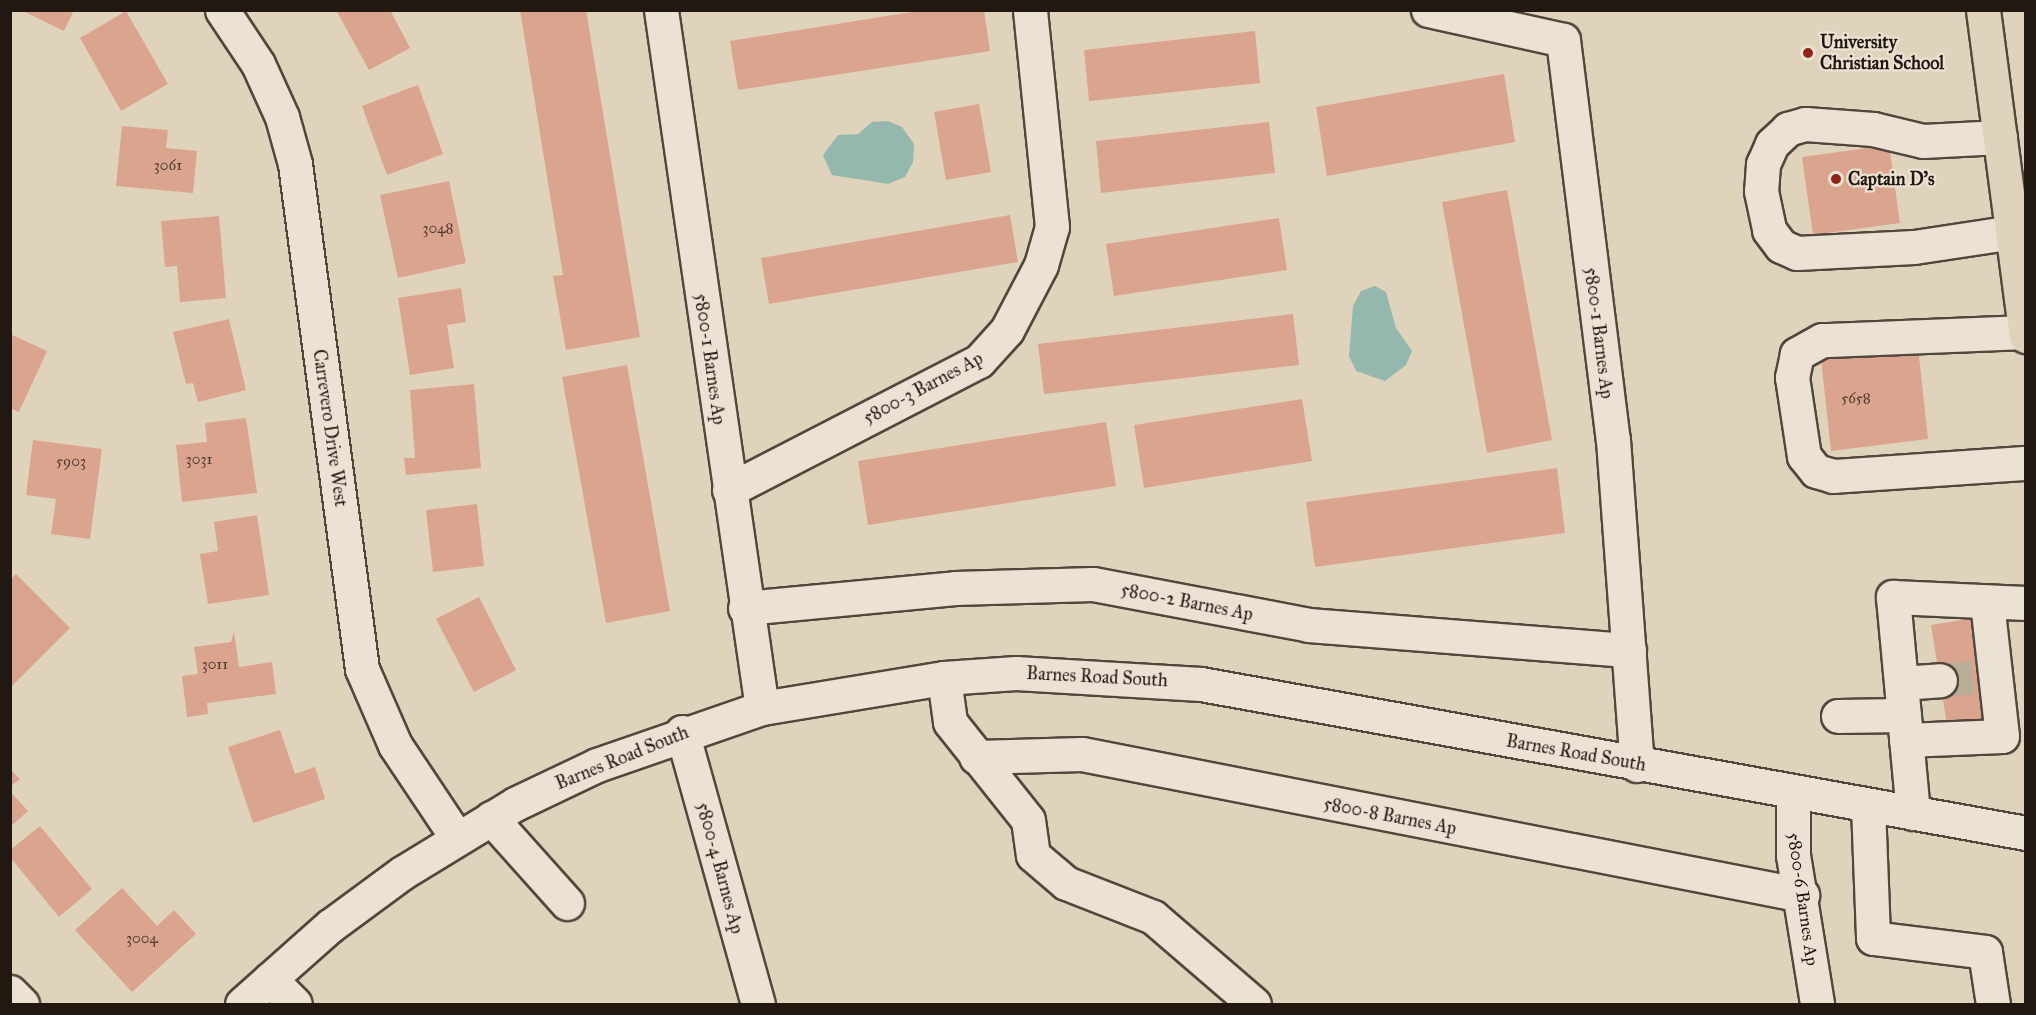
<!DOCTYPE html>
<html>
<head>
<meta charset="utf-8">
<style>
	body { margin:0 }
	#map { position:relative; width:2036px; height:1015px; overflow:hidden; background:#e0d3bb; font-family:"IM FELL Great Primer",serif }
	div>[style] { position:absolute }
	.water>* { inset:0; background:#94b8ae }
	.building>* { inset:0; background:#dba48f }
	.minor-tunnel>* { height:33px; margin-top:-16.5px; transform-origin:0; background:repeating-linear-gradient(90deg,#baae99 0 33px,transparent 0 49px) }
	.roads { filter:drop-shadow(2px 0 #52473c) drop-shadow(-2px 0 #52473c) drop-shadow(0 2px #52473c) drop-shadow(0 -2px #52473c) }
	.minor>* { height:33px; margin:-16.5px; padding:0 16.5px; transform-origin:16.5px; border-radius:16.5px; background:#ebe2d3 }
	.major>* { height:33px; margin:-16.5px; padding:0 16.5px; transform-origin:16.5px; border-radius:16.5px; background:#e0d3bb }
	.dots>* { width:16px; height:16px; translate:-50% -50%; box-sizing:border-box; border:3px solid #ebe2d3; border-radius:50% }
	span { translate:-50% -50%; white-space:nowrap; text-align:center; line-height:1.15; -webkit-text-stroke:4.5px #ebe2d3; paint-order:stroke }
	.number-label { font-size:15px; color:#503b31 }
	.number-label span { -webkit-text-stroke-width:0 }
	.poi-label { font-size:18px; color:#221812; font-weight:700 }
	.left { translate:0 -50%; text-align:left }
	.street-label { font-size:18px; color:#221812 }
	.frame { position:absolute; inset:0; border:12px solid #221812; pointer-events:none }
</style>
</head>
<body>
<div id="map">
	<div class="water">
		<i style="clip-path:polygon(888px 121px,902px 127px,914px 144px,913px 162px,905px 177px,888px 184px,832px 175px,823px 155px,838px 135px,858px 134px,872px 122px)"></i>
		<i style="clip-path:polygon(1375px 286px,1386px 292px,1396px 328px,1412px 351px,1406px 365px,1385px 381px,1356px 371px,1349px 356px,1353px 306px,1361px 291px)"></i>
	</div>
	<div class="building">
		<i style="clip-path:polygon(21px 10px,74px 10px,64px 31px)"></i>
		<i style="clip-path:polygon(336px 10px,390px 10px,410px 48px,369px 70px)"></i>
		<i style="clip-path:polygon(520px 10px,586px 10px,640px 337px,566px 350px,553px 276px,563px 275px)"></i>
		<i style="clip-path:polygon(924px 10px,984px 10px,990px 51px,738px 90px,730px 41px)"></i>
		<i style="clip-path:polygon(126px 11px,168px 84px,121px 111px,80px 38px)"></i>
		<i style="clip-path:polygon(1255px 31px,1260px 83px,1089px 101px,1084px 50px)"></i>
		<i style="clip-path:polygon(1504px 74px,1515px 142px,1327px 176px,1316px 107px)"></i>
		<i style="clip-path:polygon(418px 85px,443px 154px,387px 175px,362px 106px)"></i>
		<i style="clip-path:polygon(979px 104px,991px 172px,946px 180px,934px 112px)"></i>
		<i style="clip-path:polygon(1269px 122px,1275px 173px,1101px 193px,1096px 141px)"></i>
		<i style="clip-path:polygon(122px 126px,168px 130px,166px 148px,197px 151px,193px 193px,116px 186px)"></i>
		<i style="clip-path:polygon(1889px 145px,1900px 223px,1813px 235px,1802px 157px)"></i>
		<i style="clip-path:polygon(449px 181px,466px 263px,398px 278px,380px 195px)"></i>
		<i style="clip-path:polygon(1507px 190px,1552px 440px,1487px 453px,1442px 202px)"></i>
		<i style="clip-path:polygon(1010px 215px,1018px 262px,769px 304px,761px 258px)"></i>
		<i style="clip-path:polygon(219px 216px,226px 298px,180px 302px,177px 266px,165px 267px,161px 221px)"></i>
		<i style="clip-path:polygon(1279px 218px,1287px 270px,1114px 296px,1106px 244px)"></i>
		<i style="clip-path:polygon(461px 288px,466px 322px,447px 325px,454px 368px,410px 375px,398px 298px)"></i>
		<i style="clip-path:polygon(1293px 314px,1299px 365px,1044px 394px,1038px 344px)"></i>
		<i style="clip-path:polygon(229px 319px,246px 390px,198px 402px,193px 383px,186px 384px,173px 332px)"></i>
		<i style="clip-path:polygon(10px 334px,47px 351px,19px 412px,10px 408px)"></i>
		<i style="clip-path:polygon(1918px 347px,1928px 439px,1831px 451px,1821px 359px)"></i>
		<i style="clip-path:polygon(627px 365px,670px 611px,606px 623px,562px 377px)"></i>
		<i style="clip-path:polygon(474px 384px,481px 468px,406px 475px,404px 458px,415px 458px,410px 390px)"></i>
		<i style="clip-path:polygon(1302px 399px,1312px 461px,1144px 488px,1134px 425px)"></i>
		<i style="clip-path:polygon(246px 418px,257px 493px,182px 502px,176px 445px,207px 442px,205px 423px)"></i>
		<i style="clip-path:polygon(1106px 422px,1116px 486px,868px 525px,858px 461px)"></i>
		<i style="clip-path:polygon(33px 440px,102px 449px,90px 539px,51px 534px,56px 499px,26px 495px)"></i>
		<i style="clip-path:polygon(1557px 468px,1565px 533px,1315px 567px,1306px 502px)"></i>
		<i style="clip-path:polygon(477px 504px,484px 566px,433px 572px,426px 510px)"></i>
		<i style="clip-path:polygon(257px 515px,269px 595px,208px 604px,200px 554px,218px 551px,214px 522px)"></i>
		<i style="clip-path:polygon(16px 574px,70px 628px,10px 688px,10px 580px)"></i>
		<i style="clip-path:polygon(479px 597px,516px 670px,474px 692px,436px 619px)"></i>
		<i style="clip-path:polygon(1974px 618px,1992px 723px,1948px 731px,1931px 625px)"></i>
		<i style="clip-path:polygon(234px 631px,239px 667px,272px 662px,276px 694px,207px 703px,208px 714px,187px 717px,182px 676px,198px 674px,194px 647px,231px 642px)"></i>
		<i style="clip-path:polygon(280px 730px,295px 774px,315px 767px,325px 799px,253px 823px,228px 747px)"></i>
		<i style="clip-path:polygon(10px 769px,20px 779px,10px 787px)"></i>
		<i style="clip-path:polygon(10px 791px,28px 811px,10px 827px)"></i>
		<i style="clip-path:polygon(40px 826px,92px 889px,59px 917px,10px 857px,10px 850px)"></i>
		<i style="clip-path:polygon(122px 888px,157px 926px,174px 910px,196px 934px,132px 992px,75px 930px)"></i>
	</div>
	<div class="minor-tunnel">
		<i style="left:1940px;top:680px;width:44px;rotate:-5.2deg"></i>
	</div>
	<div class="roads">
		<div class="minor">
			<i style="left:222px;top:10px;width:65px;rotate:56.3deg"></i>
			<i style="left:258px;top:64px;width:58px;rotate:65.6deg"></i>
			<i style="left:282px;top:117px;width:49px;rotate:74.5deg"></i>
			<i style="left:295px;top:164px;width:509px;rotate:82.44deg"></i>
			<i style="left:362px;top:669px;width:83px;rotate:66.5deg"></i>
			<i style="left:395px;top:745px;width:112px;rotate:56.3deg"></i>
			<i style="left:661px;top:10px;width:705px;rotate:81.77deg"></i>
			<i style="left:1428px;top:10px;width:138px;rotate:12.5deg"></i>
			<i style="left:1563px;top:40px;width:403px;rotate:82.9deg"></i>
			<i style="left:1613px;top:440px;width:326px;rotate:85.8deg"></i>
			<i style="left:2000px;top:137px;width:77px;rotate:177deg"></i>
			<i style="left:1923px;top:141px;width:51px;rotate:-166.5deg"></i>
			<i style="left:1873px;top:129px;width:68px;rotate:-175.8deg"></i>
			<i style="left:1805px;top:124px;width:18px;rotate:164deg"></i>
			<i style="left:1788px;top:129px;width:22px;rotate:137deg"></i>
			<i style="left:1772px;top:144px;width:22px;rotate:114deg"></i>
			<i style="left:1763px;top:164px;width:27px;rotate:94deg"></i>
			<i style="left:1761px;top:191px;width:40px;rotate:78deg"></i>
			<i style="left:1769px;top:230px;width:20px;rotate:53deg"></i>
			<i style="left:1781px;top:246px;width:17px;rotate:24deg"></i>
			<i style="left:1797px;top:253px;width:117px;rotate:-2.9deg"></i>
			<i style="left:1914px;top:247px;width:113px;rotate:-8.6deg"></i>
			<i style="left:2025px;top:332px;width:203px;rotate:177.7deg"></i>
			<i style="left:1822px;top:340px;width:29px;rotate:151deg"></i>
			<i style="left:1797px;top:354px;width:24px;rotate:102deg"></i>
			<i style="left:1792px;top:377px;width:80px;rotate:81.4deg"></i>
			<i style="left:1804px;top:456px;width:19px;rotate:51deg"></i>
			<i style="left:1816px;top:471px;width:18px;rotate:16deg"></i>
			<i style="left:1833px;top:476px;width:193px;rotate:-3.9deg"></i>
			<i style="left:729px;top:490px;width:281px;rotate:-27.3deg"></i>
			<i style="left:979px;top:361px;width:42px;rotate:-47.9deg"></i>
			<i style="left:1007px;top:330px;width:73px;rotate:-62.4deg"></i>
			<i style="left:1041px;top:265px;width:40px;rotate:-74deg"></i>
			<i style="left:1052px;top:227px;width:218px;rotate:-95.8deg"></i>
			<i style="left:745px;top:608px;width:211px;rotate:-5.4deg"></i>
			<i style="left:955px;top:588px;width:138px;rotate:-1.7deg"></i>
			<i style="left:1093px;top:584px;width:220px;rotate:10.7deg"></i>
			<i style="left:1309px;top:625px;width:321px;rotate:4.5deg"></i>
			<i style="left:944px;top:678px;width:44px;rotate:82.2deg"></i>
			<i style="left:950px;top:722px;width:125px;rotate:51.5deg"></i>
			<i style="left:1028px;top:820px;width:35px;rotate:82deg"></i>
			<i style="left:1033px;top:855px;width:43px;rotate:40.3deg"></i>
			<i style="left:1066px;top:883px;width:93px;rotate:21.3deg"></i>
			<i style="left:1153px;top:917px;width:133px;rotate:40.7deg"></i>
			<i style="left:1901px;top:683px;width:39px;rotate:-4deg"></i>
			<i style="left:1838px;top:716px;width:66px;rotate:-0.9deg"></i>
			<i style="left:682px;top:732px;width:282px;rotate:74.4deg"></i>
			<i style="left:1906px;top:740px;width:96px;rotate:-2.4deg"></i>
			<i style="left:2002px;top:736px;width:135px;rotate:-96.4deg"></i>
			<i style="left:976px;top:757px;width:106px;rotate:-1.6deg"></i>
			<i style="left:1082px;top:754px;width:734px;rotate:11.08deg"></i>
			<i style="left:1793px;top:793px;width:62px;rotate:90deg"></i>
			<i style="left:1793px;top:855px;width:151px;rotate:80.8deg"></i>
			<i style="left:1868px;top:806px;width:132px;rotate:87.8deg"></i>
			<i style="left:1873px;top:938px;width:113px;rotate:7.1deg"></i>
			<i style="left:1985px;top:952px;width:53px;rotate:81.3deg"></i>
			<i style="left:1913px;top:813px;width:217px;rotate:-95.3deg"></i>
			<i style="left:1893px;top:597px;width:133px;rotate:2.6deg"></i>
			<i style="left:491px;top:818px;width:114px;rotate:48.2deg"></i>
			<i style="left:270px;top:979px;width:35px;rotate:45deg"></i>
			<i style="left:10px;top:992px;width:17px;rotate:45deg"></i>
			<i style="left:242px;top:1004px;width:118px;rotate:-41.6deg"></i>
			<i style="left:330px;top:926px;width:89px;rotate:-36.4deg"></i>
			<i style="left:402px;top:873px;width:132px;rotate:-31.4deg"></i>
			<i style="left:515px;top:804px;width:91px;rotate:-25.4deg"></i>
			<i style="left:597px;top:765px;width:175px;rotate:-19.1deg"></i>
			<i style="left:762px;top:708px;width:184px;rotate:-9.4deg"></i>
			<i style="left:944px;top:678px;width:72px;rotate:-4deg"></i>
			<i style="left:1016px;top:673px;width:185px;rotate:3.4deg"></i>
			<i style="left:1201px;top:684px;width:838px;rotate:10.24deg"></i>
		</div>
		<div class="major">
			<i style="left:1983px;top:10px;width:329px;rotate:82.5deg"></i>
		</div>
	</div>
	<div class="dots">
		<i style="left:1808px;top:53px;background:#8f2418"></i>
		<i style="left:1836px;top:179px;background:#8f2418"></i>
	</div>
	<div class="number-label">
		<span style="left:168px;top:166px">3061</span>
		<span style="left:438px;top:229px">3048</span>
		<span style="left:1856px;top:399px">5658</span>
		<span style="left:199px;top:460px">3031</span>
		<span style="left:71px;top:462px">5903</span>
		<span style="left:215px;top:665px">3011</span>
		<span style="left:142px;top:939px">3004</span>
	</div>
	<div class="poi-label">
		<span class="left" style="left:1820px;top:53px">University<br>Christian School</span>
		<span class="left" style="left:1848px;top:179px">Captain D's</span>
	</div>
	<div class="street-label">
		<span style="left:1599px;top:333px;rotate:83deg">5800-1 Barnes Ap</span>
		<span style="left:710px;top:359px;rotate:82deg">5800-1 Barnes Ap</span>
		<span style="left:923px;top:388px;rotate:-28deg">5800-3 Barnes Ap</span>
		<span style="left:330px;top:428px;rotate:82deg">Carrevero Drive West</span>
		<span style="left:1187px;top:602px;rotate:11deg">5800-2 Barnes Ap</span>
		<span style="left:1097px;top:677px;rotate:3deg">Barnes Road South</span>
		<span style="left:1576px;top:753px;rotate:10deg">Barnes Road South</span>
		<span style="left:622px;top:758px;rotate:-22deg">Barnes Road South</span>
		<span style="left:1390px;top:816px;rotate:11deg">5800-8 Barnes Ap</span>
		<span style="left:720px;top:868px;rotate:75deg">5800-4 Barnes Ap</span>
		<span style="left:1803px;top:899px;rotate:82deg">5800-6 Barnes Ap</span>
	</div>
	<div class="frame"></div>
</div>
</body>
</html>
